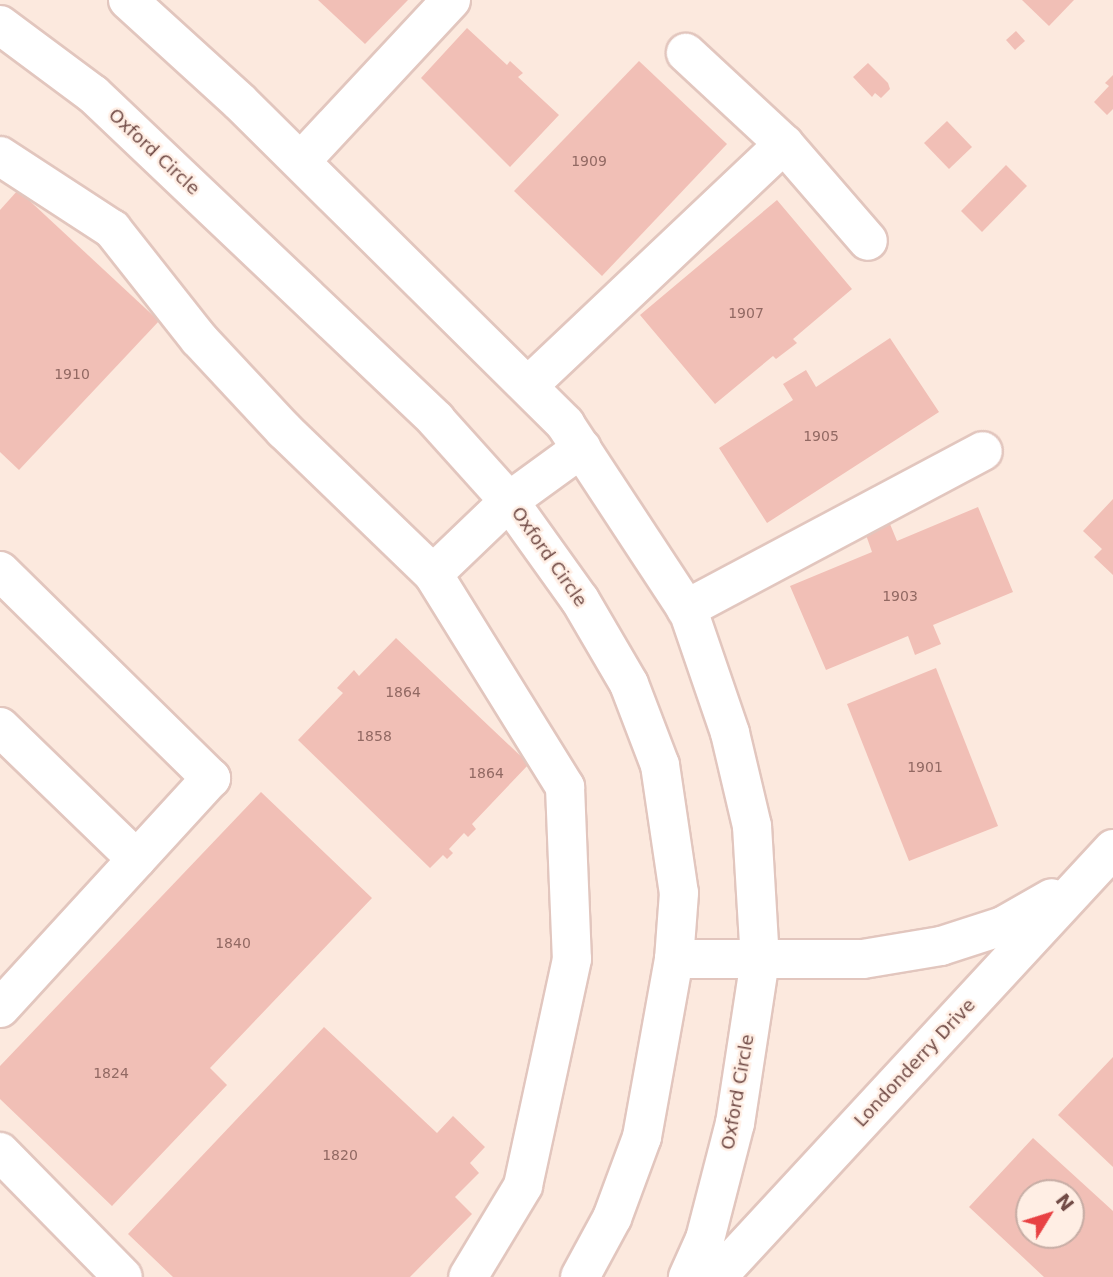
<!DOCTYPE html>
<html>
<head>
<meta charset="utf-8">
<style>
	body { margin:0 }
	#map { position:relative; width:1113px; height:1277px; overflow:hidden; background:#fce9de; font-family:"DejaVu Sans",sans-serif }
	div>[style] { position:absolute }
	.building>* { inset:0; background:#f1bfb6 }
	.roads { filter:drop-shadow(2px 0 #e2c6be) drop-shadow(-2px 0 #e2c6be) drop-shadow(0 2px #e2c6be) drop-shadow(0 -2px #e2c6be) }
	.minor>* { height:38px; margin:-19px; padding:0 19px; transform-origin:19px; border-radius:19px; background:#fff }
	span { translate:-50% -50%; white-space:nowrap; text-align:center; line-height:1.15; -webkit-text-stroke:5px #ffeee4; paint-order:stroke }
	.number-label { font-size:14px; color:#926963 }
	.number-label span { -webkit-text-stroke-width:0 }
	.street-label { font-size:18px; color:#724c47 }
	.north { position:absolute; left:1015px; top:1179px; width:70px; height:70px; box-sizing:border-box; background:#ffeee4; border:2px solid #c7ada5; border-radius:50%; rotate:52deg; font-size:19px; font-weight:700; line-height:28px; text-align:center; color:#724c47 }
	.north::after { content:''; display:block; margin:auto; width:24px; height:32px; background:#e84143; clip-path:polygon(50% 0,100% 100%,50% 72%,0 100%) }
</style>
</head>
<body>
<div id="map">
	<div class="building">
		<i style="clip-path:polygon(318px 0,408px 0,365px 44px)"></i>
		<i style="clip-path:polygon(1022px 0,1074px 0,1049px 26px)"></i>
		<i style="clip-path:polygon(467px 28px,507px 65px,510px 61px,523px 73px,518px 77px,559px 115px,510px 167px,421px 78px)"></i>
		<i style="clip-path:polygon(1016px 31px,1025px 41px,1015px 50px,1006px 40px)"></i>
		<i style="clip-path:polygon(639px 61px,727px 144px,602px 276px,514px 191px)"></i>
		<i style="clip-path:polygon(868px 63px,888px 83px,890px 89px,881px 98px,875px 93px,872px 97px,853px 77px)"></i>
		<i style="clip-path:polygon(1113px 75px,1113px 109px,1107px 115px,1094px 102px,1109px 86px,1105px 83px)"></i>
		<i style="clip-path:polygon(947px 121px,972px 147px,949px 169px,924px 143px)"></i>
		<i style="clip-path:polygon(1006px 165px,1027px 186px,982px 232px,961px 211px)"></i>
		<i style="clip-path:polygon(18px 190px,159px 321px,19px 470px,0 452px,0 210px)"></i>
		<i style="clip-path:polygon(777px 200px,852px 289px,793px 339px,797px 343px,776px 359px,773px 356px,715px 404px,640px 315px)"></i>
		<i style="clip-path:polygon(890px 338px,939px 412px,767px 523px,719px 448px,793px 400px,783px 384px,806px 370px,816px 387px)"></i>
		<i style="clip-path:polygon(1113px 499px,1113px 575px,1094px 557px,1102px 549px,1083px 531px)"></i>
		<i style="clip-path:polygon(978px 507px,1013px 592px,933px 625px,941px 644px,915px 655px,908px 636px,826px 670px,790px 586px,872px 552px,866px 535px,890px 524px,897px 541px)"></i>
		<i style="clip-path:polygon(396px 638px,529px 764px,472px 824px,476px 829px,468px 837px,464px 833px,449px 849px,453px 853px,447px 859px,443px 855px,430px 868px,298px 740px,343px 693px,337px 688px,354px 670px,359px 676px)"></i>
		<i style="clip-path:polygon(936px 668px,998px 826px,909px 861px,847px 704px)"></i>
		<i style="clip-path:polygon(261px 792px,372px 898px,210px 1068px,227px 1085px,112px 1206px,0 1099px,0 1066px)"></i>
		<i style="clip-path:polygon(324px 1027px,437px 1133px,453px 1116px,485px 1147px,470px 1163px,479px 1173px,455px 1197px,472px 1214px,410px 1277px,173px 1277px,128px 1234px)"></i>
		<i style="clip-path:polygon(1113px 1057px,1113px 1167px,1058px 1115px)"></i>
		<i style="clip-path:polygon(evenodd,1033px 1138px,1113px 1211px,1113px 1277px,1044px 1277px,969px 1207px,1033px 1138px,1029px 1193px,1071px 1193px,1071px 1235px,1029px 1235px,1029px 1193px)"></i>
	</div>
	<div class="roads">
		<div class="minor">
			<i style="left:128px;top:0;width:151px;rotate:42.3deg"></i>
			<i style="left:240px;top:102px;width:458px;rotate:44.7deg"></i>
			<i style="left:565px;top:424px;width:226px;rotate:56.7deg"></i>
			<i style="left:689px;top:613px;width:127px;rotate:71.1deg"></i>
			<i style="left:730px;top:733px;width:96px;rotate:76.7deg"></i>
			<i style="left:752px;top:826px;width:134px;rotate:86.6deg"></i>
			<i style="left:760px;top:960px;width:165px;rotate:98.7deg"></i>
			<i style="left:735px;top:1123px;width:120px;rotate:104.5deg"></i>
			<i style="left:705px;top:1239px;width:42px;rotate:114.1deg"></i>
			<i style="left:0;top:25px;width:116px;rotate:36.6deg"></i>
			<i style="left:93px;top:94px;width:473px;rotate:43.5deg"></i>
			<i style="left:436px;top:420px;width:109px;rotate:48deg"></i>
			<i style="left:509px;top:501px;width:122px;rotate:54.4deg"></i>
			<i style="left:580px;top:600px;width:97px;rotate:59.7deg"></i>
			<i style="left:629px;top:684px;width:87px;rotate:69.1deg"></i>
			<i style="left:660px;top:765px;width:129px;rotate:81.6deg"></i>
			<i style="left:679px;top:893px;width:66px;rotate:94.3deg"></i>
			<i style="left:674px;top:959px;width:181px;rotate:100.2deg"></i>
			<i style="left:642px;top:1137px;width:86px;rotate:110.3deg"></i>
			<i style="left:612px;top:1218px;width:67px;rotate:118.5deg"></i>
			<i style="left:784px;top:144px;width:128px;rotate:49.1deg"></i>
			<i style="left:0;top:156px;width:134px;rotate:33.1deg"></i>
			<i style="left:112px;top:229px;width:140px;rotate:51.7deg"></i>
			<i style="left:199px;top:339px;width:125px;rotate:47deg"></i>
			<i style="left:284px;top:430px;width:207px;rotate:44deg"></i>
			<i style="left:433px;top:574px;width:251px;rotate:58.2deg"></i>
			<i style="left:565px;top:787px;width:172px;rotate:87.7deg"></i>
			<i style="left:572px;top:959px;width:232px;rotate:102.2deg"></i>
			<i style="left:523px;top:1186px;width:106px;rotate:121.1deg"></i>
			<i style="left:301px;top:161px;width:220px;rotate:-47deg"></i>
			<i style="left:529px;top:385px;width:351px;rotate:-43.4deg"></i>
			<i style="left:784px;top:144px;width:134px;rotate:-137.1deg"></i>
			<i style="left:0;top:571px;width:296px;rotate:44.5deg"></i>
			<i style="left:211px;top:778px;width:312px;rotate:132.5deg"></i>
			<i style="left:433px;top:574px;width:105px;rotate:-43.8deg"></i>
			<i style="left:509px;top:501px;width:90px;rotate:-36deg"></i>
			<i style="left:686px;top:609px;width:336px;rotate:-28deg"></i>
			<i style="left:0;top:727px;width:190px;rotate:44.1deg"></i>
			<i style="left:674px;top:959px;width:189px"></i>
			<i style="left:863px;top:959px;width:79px;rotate:-9.5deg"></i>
			<i style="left:941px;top:946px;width:65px;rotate:-17.9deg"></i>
			<i style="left:1003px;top:926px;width:56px;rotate:-29.7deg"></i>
			<i style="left:0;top:1152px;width:175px;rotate:45.5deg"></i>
			<i style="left:717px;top:1277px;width:583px;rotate:-47.22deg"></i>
		</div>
	</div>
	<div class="number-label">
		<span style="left:589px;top:161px">1909</span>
		<span style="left:746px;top:313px">1907</span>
		<span style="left:72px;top:374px">1910</span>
		<span style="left:821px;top:436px">1905</span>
		<span style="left:900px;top:596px">1903</span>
		<span style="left:403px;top:692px">1864</span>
		<span style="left:374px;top:736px">1858</span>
		<span style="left:925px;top:767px">1901</span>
		<span style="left:486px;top:773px">1864</span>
		<span style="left:233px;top:943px">1840</span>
		<span style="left:111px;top:1073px">1824</span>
		<span style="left:340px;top:1155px">1820</span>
	</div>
	<div class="street-label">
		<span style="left:154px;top:152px;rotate:43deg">Oxford Circle</span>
		<span style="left:549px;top:557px;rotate:55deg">Oxford Circle</span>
		<span style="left:915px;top:1063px;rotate:-47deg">Londonderry Drive</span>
		<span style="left:738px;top:1092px;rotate:-80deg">Oxford Circle</span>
	</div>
	<div class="north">N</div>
</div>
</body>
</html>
